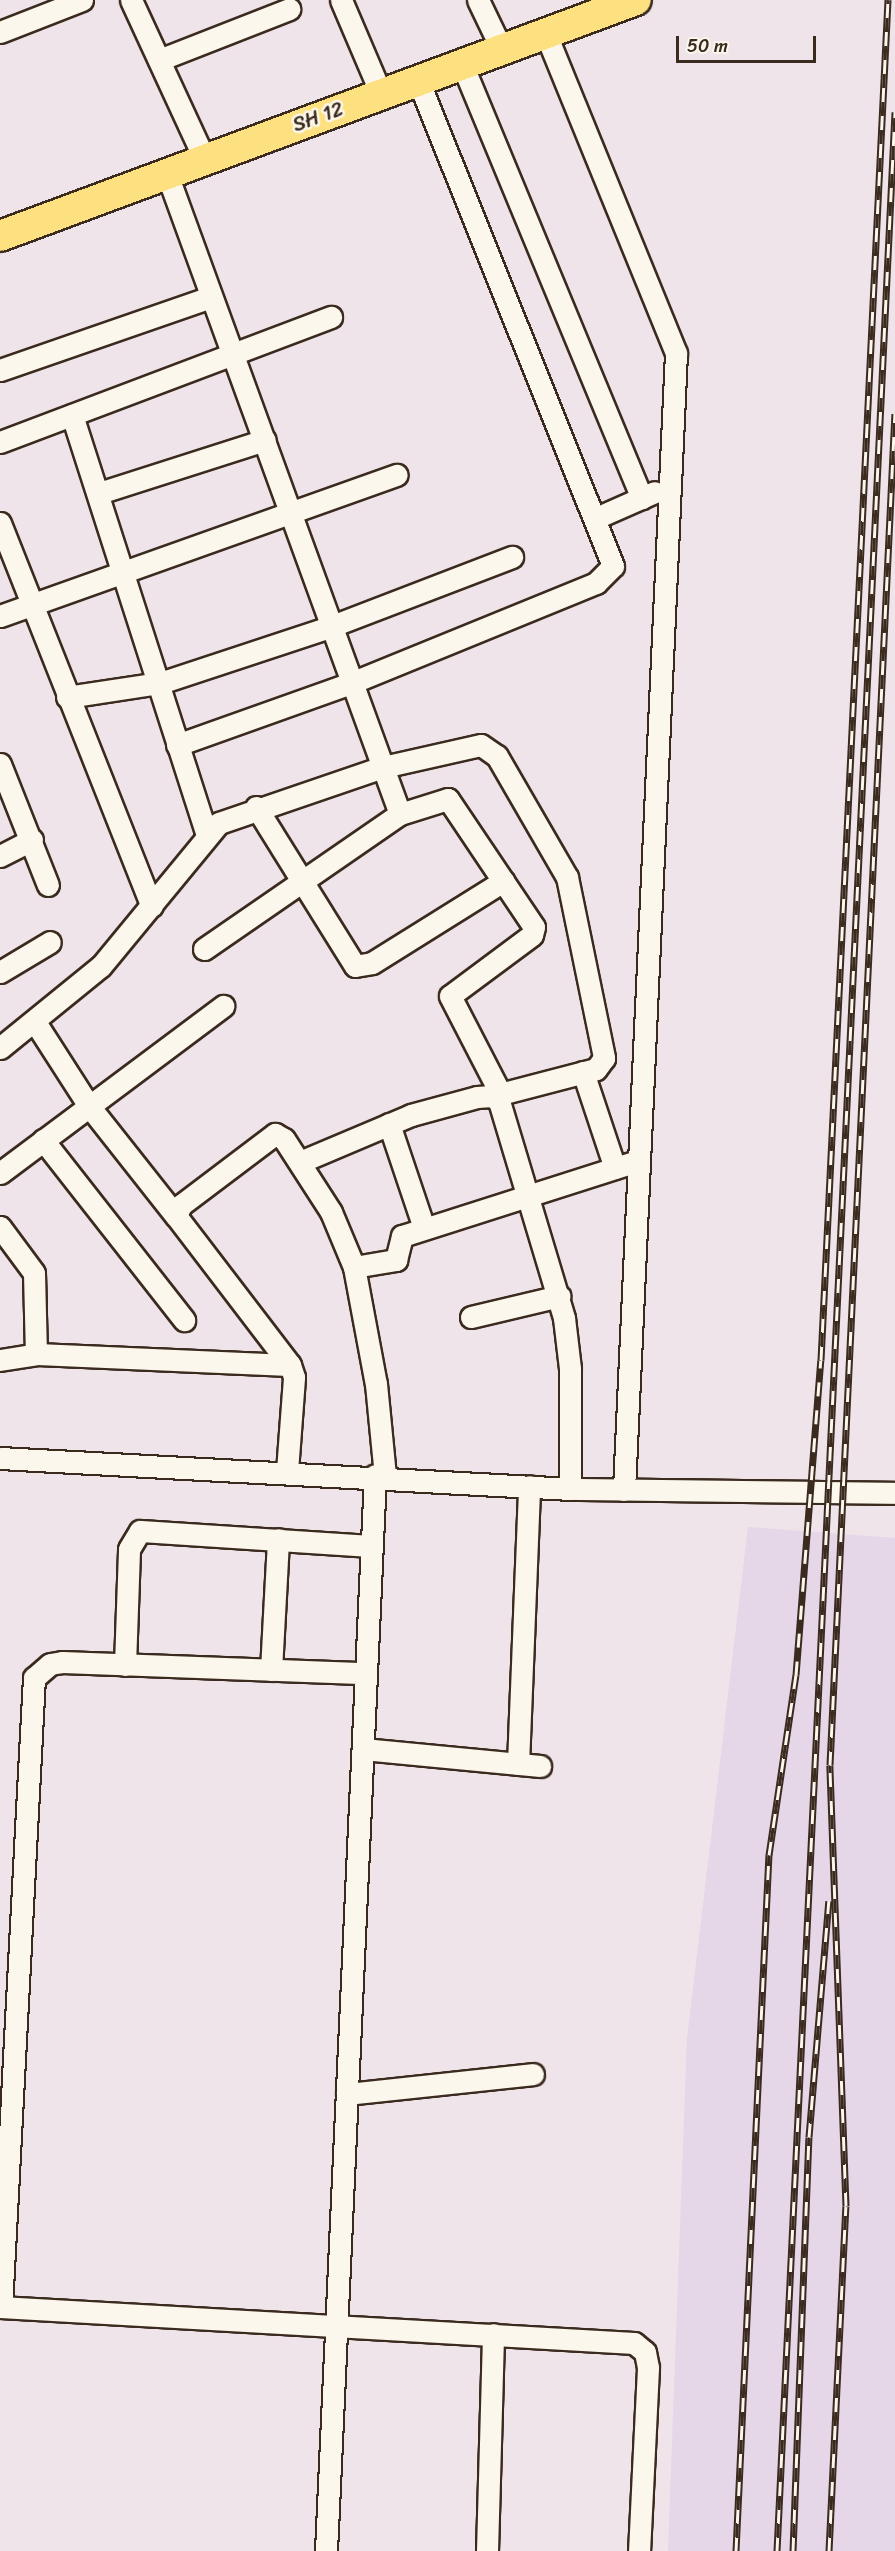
<!DOCTYPE html>
<html>
<head>
<meta charset="utf-8">
<style>
	body { margin:0 }
	#map { position:relative; width:895px; height:2551px; overflow:hidden; background:#eee4ea; font-family:Sriracha,sans-serif }
	div>[style] { position:absolute }
	.built>* { inset:0; background:#e5d6e8 }
	.roads { filter:drop-shadow(2px 0 #3b2a1e) drop-shadow(-2px 0 #3b2a1e) drop-shadow(0 2px #3b2a1e) drop-shadow(0 -2px #3b2a1e) }
	.minor>* { height:21px; margin:-10.5px; padding:0 10.5px; transform-origin:10.5px; border-radius:10.5px; background:#fbf7ec }
	.highway>* { height:30px; margin:-15px; padding:0 15px; transform-origin:15px; border-radius:15px; background:#fde080 }
	.rail>* { height:7px; margin-top:-3.5px; transform-origin:0; background:repeating-linear-gradient(90deg,#fbf7ec 0 14px,#3b2a1e 0 28px); box-sizing:border-box; border-block:2px solid #3b2a1e }
	span { translate:-50% -50%; white-space:nowrap; text-align:center; line-height:1.15; -webkit-text-stroke:5px #fbf7ec; paint-order:stroke }
	.street-label { font-size:20px; color:#3b2a1e }
	.scale { position:absolute; left:676px; top:36px; width:140px; height:27px; box-sizing:border-box; border:3px solid #3b2a1e; border-top:0; padding-left:8px; font-size:18px; line-height:21px; white-space:nowrap; color:#3b2a1e; -webkit-text-stroke:4px #fbf7ec; paint-order:stroke }
</style>
</head>
<body>
<div id="map">
	<div class="built">
		<i style="clip-path:polygon(748px 1527px,895px 1538px,895px 2551px,668px 2551px,687px 2039px)"></i>
	</div>
	<div class="roads">
		<div class="minor">
			<i style="left:131px;top:0;width:174px;rotate:65.2deg"></i>
			<i style="left:341px;top:0;width:102px;rotate:66.9deg"></i>
			<i style="left:478px;top:0;width:55px;rotate:64.4deg"></i>
			<i style="left:0;top:32px;width:88px;rotate:-21.3deg"></i>
			<i style="left:545px;top:32px;width:347px;rotate:67.8deg"></i>
			<i style="left:676px;top:353px;width:1138px;rotate:92.62deg"></i>
			<i style="left:159px;top:60px;width:140px;rotate:-21.4deg"></i>
			<i style="left:462px;top:64px;width:470px;rotate:67.5deg"></i>
			<i style="left:167px;top:174px;width:681px;rotate:70deg"></i>
			<i style="left:0;top:370px;width:223px;rotate:-19.1deg"></i>
			<i style="left:72px;top:415px;width:441px;rotate:72.2deg"></i>
			<i style="left:0;top:442px;width:354px;rotate:-20.7deg"></i>
			<i style="left:99px;top:493px;width:174px;rotate:-17.7deg"></i>
			<i style="left:596px;top:518px;width:64px;rotate:-23.8deg"></i>
			<i style="left:0;top:523px;width:412px;rotate:68.4deg"></i>
			<i style="left:0;top:616px;width:421px;rotate:-19.6deg"></i>
			<i style="left:67px;top:697px;width:94px;rotate:-8.6deg"></i>
			<i style="left:160px;top:683px;width:181px;rotate:-18.3deg"></i>
			<i style="left:332px;top:626px;width:193px;rotate:-21deg"></i>
			<i style="left:177px;top:745px;width:185px;rotate:-19.6deg"></i>
			<i style="left:351px;top:683px;width:265px;rotate:-22.2deg"></i>
			<i style="left:596px;top:583px;width:24px;rotate:-45deg"></i>
			<i style="left:613px;top:566px;width:524px;rotate:-111.86deg"></i>
			<i style="left:0;top:764px;width:130px;rotate:68.4deg"></i>
			<i style="left:256px;top:807px;width:187px;rotate:58.1deg"></i>
			<i style="left:355px;top:966px;width:17px;rotate:-10deg"></i>
			<i style="left:372px;top:963px;width:155px;rotate:-32deg"></i>
			<i style="left:0;top:856px;width:36px;rotate:-27deg"></i>
			<i style="left:204px;top:949px;width:238px;rotate:-34.6deg"></i>
			<i style="left:400px;top:814px;width:50px;rotate:-17.4deg"></i>
			<i style="left:448px;top:799px;width:154px;rotate:56.1deg"></i>
			<i style="left:534px;top:927px;width:8px;rotate:104deg"></i>
			<i style="left:532px;top:935px;width:102px;rotate:143.4deg"></i>
			<i style="left:450px;top:996px;width:109px;rotate:62.7deg"></i>
			<i style="left:0;top:972px;width:58px;rotate:-31deg"></i>
			<i style="left:35px;top:1022px;width:100px;rotate:57.3deg"></i>
			<i style="left:89px;top:1106px;width:140px;rotate:51.7deg"></i>
			<i style="left:0;top:1048px;width:130px;rotate:-39.1deg"></i>
			<i style="left:101px;top:966px;width:185px;rotate:-50.5deg"></i>
			<i style="left:219px;top:823px;width:173px;rotate:-18.9deg"></i>
			<i style="left:383px;top:767px;width:100px;rotate:-12.7deg"></i>
			<i style="left:481px;top:745px;width:19px;rotate:35deg"></i>
			<i style="left:497px;top:756px;width:140px;rotate:60deg"></i>
			<i style="left:567px;top:877px;width:185px;rotate:78.4deg"></i>
			<i style="left:604px;top:1058px;width:14px;rotate:126deg"></i>
			<i style="left:596px;top:1069px;width:107px;rotate:165.4deg"></i>
			<i style="left:583px;top:1072px;width:101px;rotate:71.6deg"></i>
			<i style="left:389px;top:1124px;width:110px;rotate:71.4deg"></i>
			<i style="left:43px;top:1140px;width:229px;rotate:51.9deg"></i>
			<i style="left:300px;top:1162px;width:121px;rotate:-22.9deg"></i>
			<i style="left:411px;top:1115px;width:68px;rotate:-15.3deg"></i>
			<i style="left:477px;top:1097px;width:15px;rotate:-4deg"></i>
			<i style="left:492px;top:1096px;width:9px;rotate:36deg"></i>
			<i style="left:499px;top:1101px;width:227px;rotate:73.3deg"></i>
			<i style="left:564px;top:1318px;width:50px;rotate:83.2deg"></i>
			<i style="left:570px;top:1368px;width:121px;rotate:90deg"></i>
			<i style="left:0;top:1173px;width:279px;rotate:-36.8deg"></i>
			<i style="left:0;top:1227px;width:57px;rotate:53.5deg"></i>
			<i style="left:34px;top:1273px;width:81px;rotate:88.6deg"></i>
			<i style="left:354px;top:1267px;width:43px;rotate:-9.5deg"></i>
			<i style="left:396px;top:1260px;width:25px;rotate:-76deg"></i>
			<i style="left:402px;top:1236px;width:247px;rotate:-17.7deg"></i>
			<i style="left:471px;top:1317px;width:91px;rotate:-13.3deg"></i>
			<i style="left:0;top:1360px;width:36px;rotate:-9deg"></i>
			<i style="left:36px;top:1354px;width:254px;rotate:2.5deg"></i>
			<i style="left:0;top:1458px;width:571px;rotate:3.11deg"></i>
			<i style="left:570px;top:1489px;width:325px;rotate:0.7deg"></i>
			<i style="left:287px;top:1471px;width:94px;rotate:-85.7deg"></i>
			<i style="left:294px;top:1377px;width:13px;rotate:-108deg"></i>
			<i style="left:290px;top:1365px;width:188px;rotate:-127.4deg"></i>
			<i style="left:176px;top:1216px;width:12px;rotate:-66deg"></i>
			<i style="left:181px;top:1205px;width:118px;rotate:-37.1deg"></i>
			<i style="left:275px;top:1134px;width:10px;rotate:29deg"></i>
			<i style="left:284px;top:1139px;width:87px;rotate:57.2deg"></i>
			<i style="left:331px;top:1212px;width:60px;rotate:67.3deg"></i>
			<i style="left:354px;top:1267px;width:119px;rotate:79.4deg"></i>
			<i style="left:376px;top:1384px;width:92px;rotate:84.4deg"></i>
			<i style="left:125px;top:1665px;width:116px;rotate:-88deg"></i>
			<i style="left:129px;top:1549px;width:21px;rotate:-59deg"></i>
			<i style="left:140px;top:1531px;width:232px;rotate:3.7deg"></i>
			<i style="left:271px;top:1670px;width:131px;rotate:-86.9deg"></i>
			<i style="left:363px;top:1749px;width:178px;rotate:5.5deg"></i>
			<i style="left:518px;top:1764px;width:278px;rotate:-87.7deg"></i>
			<i style="left:347px;top:2094px;width:187px;rotate:-6.1deg"></i>
			<i style="left:0;top:2307px;width:635px;rotate:3.25deg"></i>
			<i style="left:634px;top:2343px;width:14px;rotate:39deg"></i>
			<i style="left:645px;top:2352px;width:16px;rotate:79deg"></i>
			<i style="left:648px;top:2368px;width:183px;rotate:92.8deg"></i>
			<i style="left:1px;top:2307px;width:630px;rotate:-87deg"></i>
			<i style="left:34px;top:1678px;width:21px;rotate:-41deg"></i>
			<i style="left:50px;top:1664px;width:12px;rotate:-9deg"></i>
			<i style="left:62px;top:1662px;width:304px;rotate:2.1deg"></i>
			<i style="left:326px;top:2551px;width:1077px;rotate:-87.39deg"></i>
			<i style="left:487px;top:2551px;width:217px;rotate:-88.4deg"></i>
		</div>
		<div class="highway">
			<i style="left:0;top:236px;width:678px;rotate:-20.36deg"></i>
		</div>
	</div>
	<div class="rail">
		<i style="left:736px;top:2551px;width:697px;rotate:-87.29deg"></i>
		<i style="left:769px;top:1855px;width:182px;rotate:-81.5deg"></i>
		<i style="left:796px;top:1675px;width:316px;rotate:-85.5deg"></i>
		<i style="left:821px;top:1360px;width:1362px;rotate:-87.18deg"></i>
		<i style="left:777px;top:2551px;width:2442px;rotate:-87.23deg"></i>
		<i style="left:793px;top:2551px;width:414px;rotate:-87.8deg"></i>
		<i style="left:809px;top:2137px;width:237px;rotate:-85.2deg"></i>
		<i style="left:829px;top:2551px;width:345px;rotate:-87.2deg"></i>
		<i style="left:846px;top:2206px;width:441px;rotate:-92.1deg"></i>
		<i style="left:830px;top:1765px;width:1353px;rotate:-87.25deg"></i>
	</div>
	<div class="street-label">
		<span style="left:318px;top:117px;rotate:-20deg">SH 12</span>
	</div>
	<div class="scale">50 m</div>
</div>
</body>
</html>
